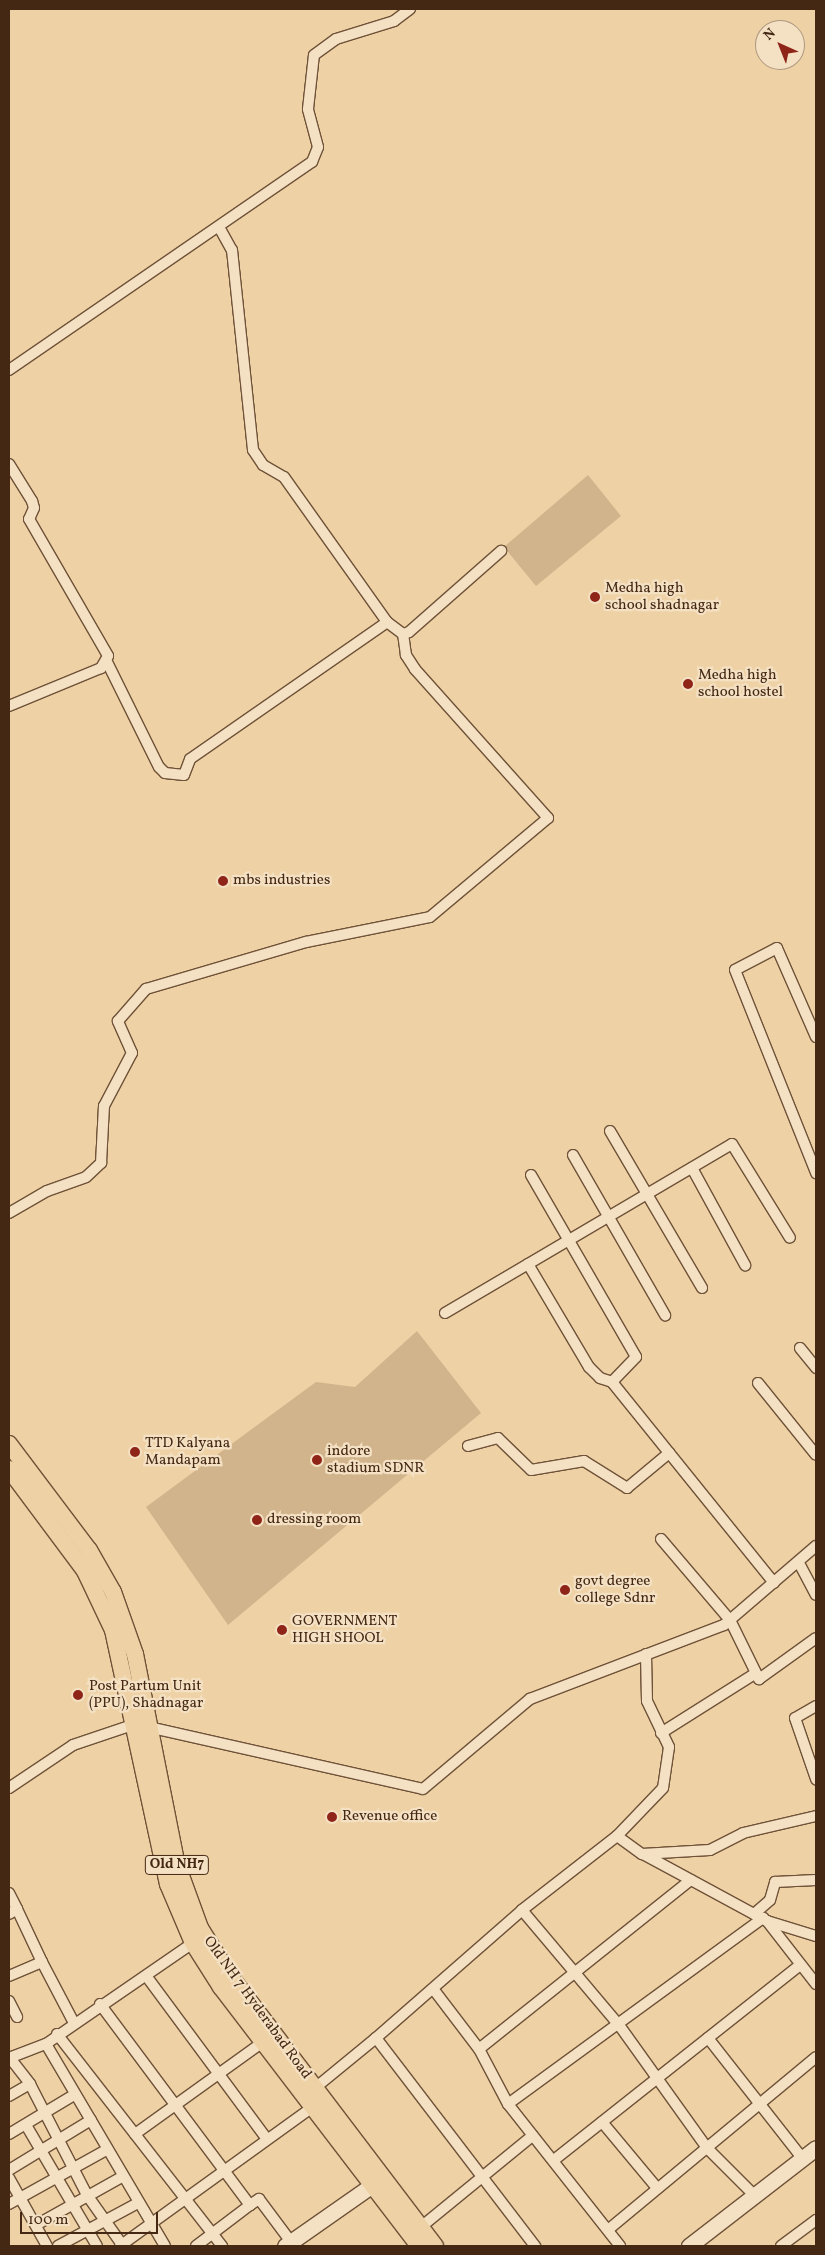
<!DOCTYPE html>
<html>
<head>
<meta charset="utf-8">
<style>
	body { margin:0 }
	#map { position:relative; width:825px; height:2255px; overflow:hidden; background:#eed1a4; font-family:Vollkorn,serif }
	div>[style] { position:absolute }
	.green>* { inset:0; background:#d1b48c }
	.roads { filter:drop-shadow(1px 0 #6f5238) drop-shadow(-1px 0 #6f5238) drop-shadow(0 1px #6f5238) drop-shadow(0 -1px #6f5238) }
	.street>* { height:10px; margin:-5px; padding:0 5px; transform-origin:5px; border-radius:5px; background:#f4e1c4 }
	.secondary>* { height:15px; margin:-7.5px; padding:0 7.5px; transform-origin:7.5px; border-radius:7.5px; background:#f4e1c4 }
	.primary>* { height:16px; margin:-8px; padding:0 8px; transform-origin:8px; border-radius:8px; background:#eed1a4 }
	.dots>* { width:14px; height:14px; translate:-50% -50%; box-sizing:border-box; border:2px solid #f4e1c4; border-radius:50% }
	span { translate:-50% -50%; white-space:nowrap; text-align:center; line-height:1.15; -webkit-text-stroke:4.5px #f4e1c4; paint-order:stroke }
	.shield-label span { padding:1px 4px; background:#f4e1c4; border:1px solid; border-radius:4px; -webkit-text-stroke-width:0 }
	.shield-label { font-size:14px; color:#452814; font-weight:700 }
	.poi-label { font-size:15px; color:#452814 }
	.left { translate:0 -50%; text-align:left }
	.street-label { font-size:15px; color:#452814 }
	.frame { position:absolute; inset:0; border:10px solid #452814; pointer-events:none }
	.north { position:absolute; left:755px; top:20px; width:50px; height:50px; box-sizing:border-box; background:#f4e1c4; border:1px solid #ae977e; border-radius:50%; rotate:316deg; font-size:14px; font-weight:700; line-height:20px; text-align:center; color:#452814 }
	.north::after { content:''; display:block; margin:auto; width:18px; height:22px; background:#8f2418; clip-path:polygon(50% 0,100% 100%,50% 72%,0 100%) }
	.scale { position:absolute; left:20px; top:2212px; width:138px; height:22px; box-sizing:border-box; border:2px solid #452814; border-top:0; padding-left:6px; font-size:15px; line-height:18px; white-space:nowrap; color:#452814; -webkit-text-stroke:4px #f4e1c4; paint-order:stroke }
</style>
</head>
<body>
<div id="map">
	<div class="green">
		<i style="clip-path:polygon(588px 475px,621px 516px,536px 586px,504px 547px)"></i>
		<i style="clip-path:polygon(417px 1331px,481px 1413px,228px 1625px,146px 1507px,316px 1382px,355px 1387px)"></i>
	</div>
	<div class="roads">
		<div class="street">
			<i style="left:219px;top:227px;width:26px;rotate:61deg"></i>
			<i style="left:232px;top:250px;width:201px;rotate:84deg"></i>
			<i style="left:253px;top:450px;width:18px;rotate:56deg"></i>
			<i style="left:263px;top:465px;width:24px;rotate:30deg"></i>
			<i style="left:284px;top:477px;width:178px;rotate:54.6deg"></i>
			<i style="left:387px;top:622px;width:20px;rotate:37deg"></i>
			<i style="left:403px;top:634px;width:6px;rotate:-18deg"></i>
			<i style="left:409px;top:632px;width:123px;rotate:-41.4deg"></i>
			<i style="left:9px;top:370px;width:368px;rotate:-34.5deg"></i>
			<i style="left:312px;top:162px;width:16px;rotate:-68deg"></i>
			<i style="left:318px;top:147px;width:39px;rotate:-105deg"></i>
			<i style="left:308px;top:109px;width:54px;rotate:-83.7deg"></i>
			<i style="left:314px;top:55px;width:27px;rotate:-36deg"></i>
			<i style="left:336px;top:39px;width:61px;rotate:-17.2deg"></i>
			<i style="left:394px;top:21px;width:20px;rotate:-37deg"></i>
			<i style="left:9px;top:464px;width:44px;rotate:58.1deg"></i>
			<i style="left:32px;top:501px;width:7px;rotate:74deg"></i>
			<i style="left:34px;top:508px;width:12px;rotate:114deg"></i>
			<i style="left:29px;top:519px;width:158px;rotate:60deg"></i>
			<i style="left:108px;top:656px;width:14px;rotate:120deg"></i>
			<i style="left:101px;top:668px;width:100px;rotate:157.6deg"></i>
			<i style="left:107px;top:662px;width:117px;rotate:63.7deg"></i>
			<i style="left:159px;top:767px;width:8px;rotate:45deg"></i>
			<i style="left:165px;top:773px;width:19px;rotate:6deg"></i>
			<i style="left:184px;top:775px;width:17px;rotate:-69deg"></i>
			<i style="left:190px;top:759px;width:240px;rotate:-34.8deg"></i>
			<i style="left:816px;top:1037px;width:97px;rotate:-113.7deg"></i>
			<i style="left:777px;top:948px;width:47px;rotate:152.4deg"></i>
			<i style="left:735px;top:970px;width:219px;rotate:68.2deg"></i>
			<i style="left:610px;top:1131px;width:182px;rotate:59.6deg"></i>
			<i style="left:573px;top:1155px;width:185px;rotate:60.1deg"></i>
			<i style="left:692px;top:1168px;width:111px;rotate:61.3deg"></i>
			<i style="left:531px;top:1175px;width:210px;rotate:60deg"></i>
			<i style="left:636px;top:1357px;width:35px;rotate:134deg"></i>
			<i style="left:9px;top:1213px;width:44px;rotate:-30.1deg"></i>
			<i style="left:47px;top:1191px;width:41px;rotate:-19.7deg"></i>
			<i style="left:86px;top:1177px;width:21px;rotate:-43deg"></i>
			<i style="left:101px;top:1163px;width:57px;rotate:-87deg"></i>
			<i style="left:104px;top:1106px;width:60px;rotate:-62.2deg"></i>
			<i style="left:132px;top:1053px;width:35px;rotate:-114deg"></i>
			<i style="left:118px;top:1021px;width:43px;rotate:-48.8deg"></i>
			<i style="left:146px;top:989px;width:167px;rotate:-16.4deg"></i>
			<i style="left:306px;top:942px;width:126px;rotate:-11.4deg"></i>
			<i style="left:430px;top:917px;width:154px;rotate:-40deg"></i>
			<i style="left:548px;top:818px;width:200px;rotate:-131.8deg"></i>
			<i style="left:415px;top:669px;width:17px;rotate:-123deg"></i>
			<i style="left:406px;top:655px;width:21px;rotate:-98deg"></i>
			<i style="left:528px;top:1264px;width:120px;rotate:59.4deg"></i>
			<i style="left:589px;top:1367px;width:16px;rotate:45deg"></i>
			<i style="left:600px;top:1378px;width:13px;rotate:18deg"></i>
			<i style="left:612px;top:1382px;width:258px;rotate:51.1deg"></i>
			<i style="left:445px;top:1313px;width:333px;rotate:-30.5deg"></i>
			<i style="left:732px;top:1144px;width:110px;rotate:58.3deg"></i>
			<i style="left:800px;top:1348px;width:26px;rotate:51deg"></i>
			<i style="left:758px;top:1383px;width:92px;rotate:51.1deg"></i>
			<i style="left:468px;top:1446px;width:31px;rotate:-15deg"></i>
			<i style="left:498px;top:1438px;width:46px;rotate:44.1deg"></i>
			<i style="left:531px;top:1470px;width:54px;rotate:-9.6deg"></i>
			<i style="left:584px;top:1461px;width:51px;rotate:32.1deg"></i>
			<i style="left:627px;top:1488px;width:55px;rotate:-39.8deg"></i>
			<i style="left:661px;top:1539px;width:106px;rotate:49.6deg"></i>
			<i style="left:730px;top:1620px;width:66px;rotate:63.8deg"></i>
			<i style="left:759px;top:1679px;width:70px;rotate:-35.7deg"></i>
			<i style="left:799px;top:1563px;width:36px;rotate:62deg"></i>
			<i style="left:646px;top:1654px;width:47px;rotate:88.8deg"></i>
			<i style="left:647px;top:1701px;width:51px;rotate:64.4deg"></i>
			<i style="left:669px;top:1747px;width:41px;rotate:98.3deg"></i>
			<i style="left:663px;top:1788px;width:66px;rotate:133.8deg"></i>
			<i style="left:617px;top:1836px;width:31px;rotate:36deg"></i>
			<i style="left:642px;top:1854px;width:68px;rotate:-3.4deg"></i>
			<i style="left:710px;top:1850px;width:37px;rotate:-27deg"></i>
			<i style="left:743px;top:1833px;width:75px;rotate:-13.1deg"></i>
			<i style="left:816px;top:1706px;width:24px;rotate:150deg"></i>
			<i style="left:795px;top:1718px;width:65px;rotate:71deg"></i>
			<i style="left:661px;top:1733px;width:112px;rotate:-32.3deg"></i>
			<i style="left:9px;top:1788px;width:77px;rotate:-33.9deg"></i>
			<i style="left:73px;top:1745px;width:65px;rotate:-18.7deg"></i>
			<i style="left:135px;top:1724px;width:295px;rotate:12.7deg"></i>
			<i style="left:423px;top:1789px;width:140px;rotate:-40.1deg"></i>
			<i style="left:530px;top:1699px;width:208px;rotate:-20.9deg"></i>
			<i style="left:724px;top:1625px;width:121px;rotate:-40.7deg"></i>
			<i style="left:643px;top:1854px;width:141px;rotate:28.4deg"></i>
			<i style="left:767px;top:1921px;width:80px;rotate:52.1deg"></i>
			<i style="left:9px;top:1893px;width:18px;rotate:63deg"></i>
			<i style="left:17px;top:1909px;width:9px;rotate:148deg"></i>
			<i style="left:522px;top:1910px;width:150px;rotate:49.9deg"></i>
			<i style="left:619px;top:2025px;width:151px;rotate:54.4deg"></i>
			<i style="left:707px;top:2148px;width:69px;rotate:45deg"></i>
			<i style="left:754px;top:1914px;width:21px;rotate:-41deg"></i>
			<i style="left:770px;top:1900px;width:19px;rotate:-74deg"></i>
			<i style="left:775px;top:1882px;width:41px;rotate:-2.8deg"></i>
			<i style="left:767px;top:1921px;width:51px;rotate:17deg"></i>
			<i style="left:42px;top:1962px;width:69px;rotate:62.3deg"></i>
			<i style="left:9px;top:1976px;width:36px;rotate:-23deg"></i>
			<i style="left:42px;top:1962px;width:59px;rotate:-115.3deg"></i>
			<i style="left:147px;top:1977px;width:200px;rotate:53.5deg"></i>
			<i style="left:434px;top:1990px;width:74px;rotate:52.7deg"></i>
			<i style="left:479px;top:2049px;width:62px;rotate:62.2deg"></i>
			<i style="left:508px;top:2104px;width:181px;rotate:51.7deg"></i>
			<i style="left:9px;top:2001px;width:18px;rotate:63deg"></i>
			<i style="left:100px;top:2004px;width:251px;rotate:53.3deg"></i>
			<i style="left:250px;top:2205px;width:11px;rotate:-34deg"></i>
			<i style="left:259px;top:2199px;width:54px;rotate:53.3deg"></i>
			<i style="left:57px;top:2034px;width:269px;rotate:52.1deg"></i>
			<i style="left:376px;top:2038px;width:194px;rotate:-41.2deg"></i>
			<i style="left:522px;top:1910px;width:120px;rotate:-37.9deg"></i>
			<i style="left:708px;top:2038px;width:154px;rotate:51.9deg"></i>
			<i style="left:46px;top:2044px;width:234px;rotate:59.5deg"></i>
			<i style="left:479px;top:2049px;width:271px;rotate:-38.6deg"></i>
			<i style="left:9px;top:2058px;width:40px;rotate:-21deg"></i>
			<i style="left:46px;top:2044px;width:178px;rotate:-34.5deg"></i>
			<i style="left:10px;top:2058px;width:33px;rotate:52deg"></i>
			<i style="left:30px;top:2084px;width:125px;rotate:62.8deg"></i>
			<i style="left:87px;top:2195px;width:62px;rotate:54.8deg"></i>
			<i style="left:315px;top:2088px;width:79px;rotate:-39.3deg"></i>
			<i style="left:376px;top:2038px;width:262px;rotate:52.6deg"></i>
			<i style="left:9px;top:2096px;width:24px;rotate:-30deg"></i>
			<i style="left:508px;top:2104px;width:316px;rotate:-36.1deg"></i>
			<i style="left:602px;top:2122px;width:86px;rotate:50.2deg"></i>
			<i style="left:26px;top:2125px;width:140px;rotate:59.6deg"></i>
			<i style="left:9px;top:2134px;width:76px;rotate:-31deg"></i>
			<i style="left:135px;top:2134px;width:158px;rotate:-35.7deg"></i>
			<i style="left:554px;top:2160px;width:314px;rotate:-38.4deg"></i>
			<i style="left:9px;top:2170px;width:96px;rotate:-31.4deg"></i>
			<i style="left:9px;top:2178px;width:78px;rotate:60.8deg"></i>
			<i style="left:9px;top:2204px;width:111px;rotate:-29.1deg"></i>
			<i style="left:36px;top:2225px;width:98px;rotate:-29.2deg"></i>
			<i style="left:421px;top:2227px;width:144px;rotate:-39.3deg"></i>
			<i style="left:609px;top:2229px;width:269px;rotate:-39.7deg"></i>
			<i style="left:58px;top:2246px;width:91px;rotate:-28.3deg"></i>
			<i style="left:120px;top:2246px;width:238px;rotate:-35.8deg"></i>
			<i style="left:196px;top:2246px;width:68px;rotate:-37.2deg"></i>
			<i style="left:781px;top:2246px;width:44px;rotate:-36.6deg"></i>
		</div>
		<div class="secondary">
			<i style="left:285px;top:2246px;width:118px;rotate:-35deg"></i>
			<i style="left:689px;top:2246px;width:160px;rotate:-37.7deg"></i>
		</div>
		<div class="primary">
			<i style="left:9px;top:1444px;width:133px;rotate:53deg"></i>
			<i style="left:89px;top:1550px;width:48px;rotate:60.3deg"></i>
			<i style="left:113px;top:1592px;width:66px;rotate:70.5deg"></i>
			<i style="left:135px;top:1654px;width:212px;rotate:78.8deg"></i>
			<i style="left:176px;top:1862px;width:70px;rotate:70deg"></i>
			<i style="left:200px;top:1928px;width:57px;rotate:58deg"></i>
			<i style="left:230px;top:1976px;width:339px;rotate:52.8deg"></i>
			<i style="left:9px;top:1469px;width:127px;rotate:53.3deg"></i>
			<i style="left:85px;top:1571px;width:65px;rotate:64.6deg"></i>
			<i style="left:113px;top:1630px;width:260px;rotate:77.8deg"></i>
			<i style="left:168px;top:1884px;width:64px;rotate:67deg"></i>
			<i style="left:193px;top:1943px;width:52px;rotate:57.5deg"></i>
			<i style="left:221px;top:1987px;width:326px;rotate:52.6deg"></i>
		</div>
	</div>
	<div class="dots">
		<i style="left:595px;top:597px;background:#8f2418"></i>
		<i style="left:688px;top:684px;background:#8f2418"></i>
		<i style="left:223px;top:881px;background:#8f2418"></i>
		<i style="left:135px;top:1452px;background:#8f2418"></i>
		<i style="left:317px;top:1460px;background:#8f2418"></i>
		<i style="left:257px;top:1520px;background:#8f2418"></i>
		<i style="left:565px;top:1590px;background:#8f2418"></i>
		<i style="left:282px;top:1630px;background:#8f2418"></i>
		<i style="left:78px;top:1695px;background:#8f2418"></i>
		<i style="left:332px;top:1817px;background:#8f2418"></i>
	</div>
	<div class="shield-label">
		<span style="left:177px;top:1865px">Old NH7</span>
	</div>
	<div class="poi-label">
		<span class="left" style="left:605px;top:597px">Medha high<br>school shadnagar</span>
		<span class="left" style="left:698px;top:684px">Medha high<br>school hostel</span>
		<span class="left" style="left:233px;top:881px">mbs industries</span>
		<span class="left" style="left:145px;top:1452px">TTD Kalyana<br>Mandapam</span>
		<span class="left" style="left:327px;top:1460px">indore<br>stadium SDNR</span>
		<span class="left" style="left:267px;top:1520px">dressing room</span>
		<span class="left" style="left:575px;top:1590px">govt degree<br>college Sdnr</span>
		<span class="left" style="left:292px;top:1630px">GOVERNMENT<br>HIGH SHOOL</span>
		<span class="left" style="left:89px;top:1695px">Post Partum Unit<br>(PPU), Shadnagar</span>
		<span class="left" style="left:342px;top:1817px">Revenue office</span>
	</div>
	<div class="street-label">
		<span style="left:257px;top:2008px;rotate:54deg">Old NH 7 Hyderabad Road</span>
	</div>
	<div class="frame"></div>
	<div class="north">N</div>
	<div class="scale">100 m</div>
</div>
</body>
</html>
